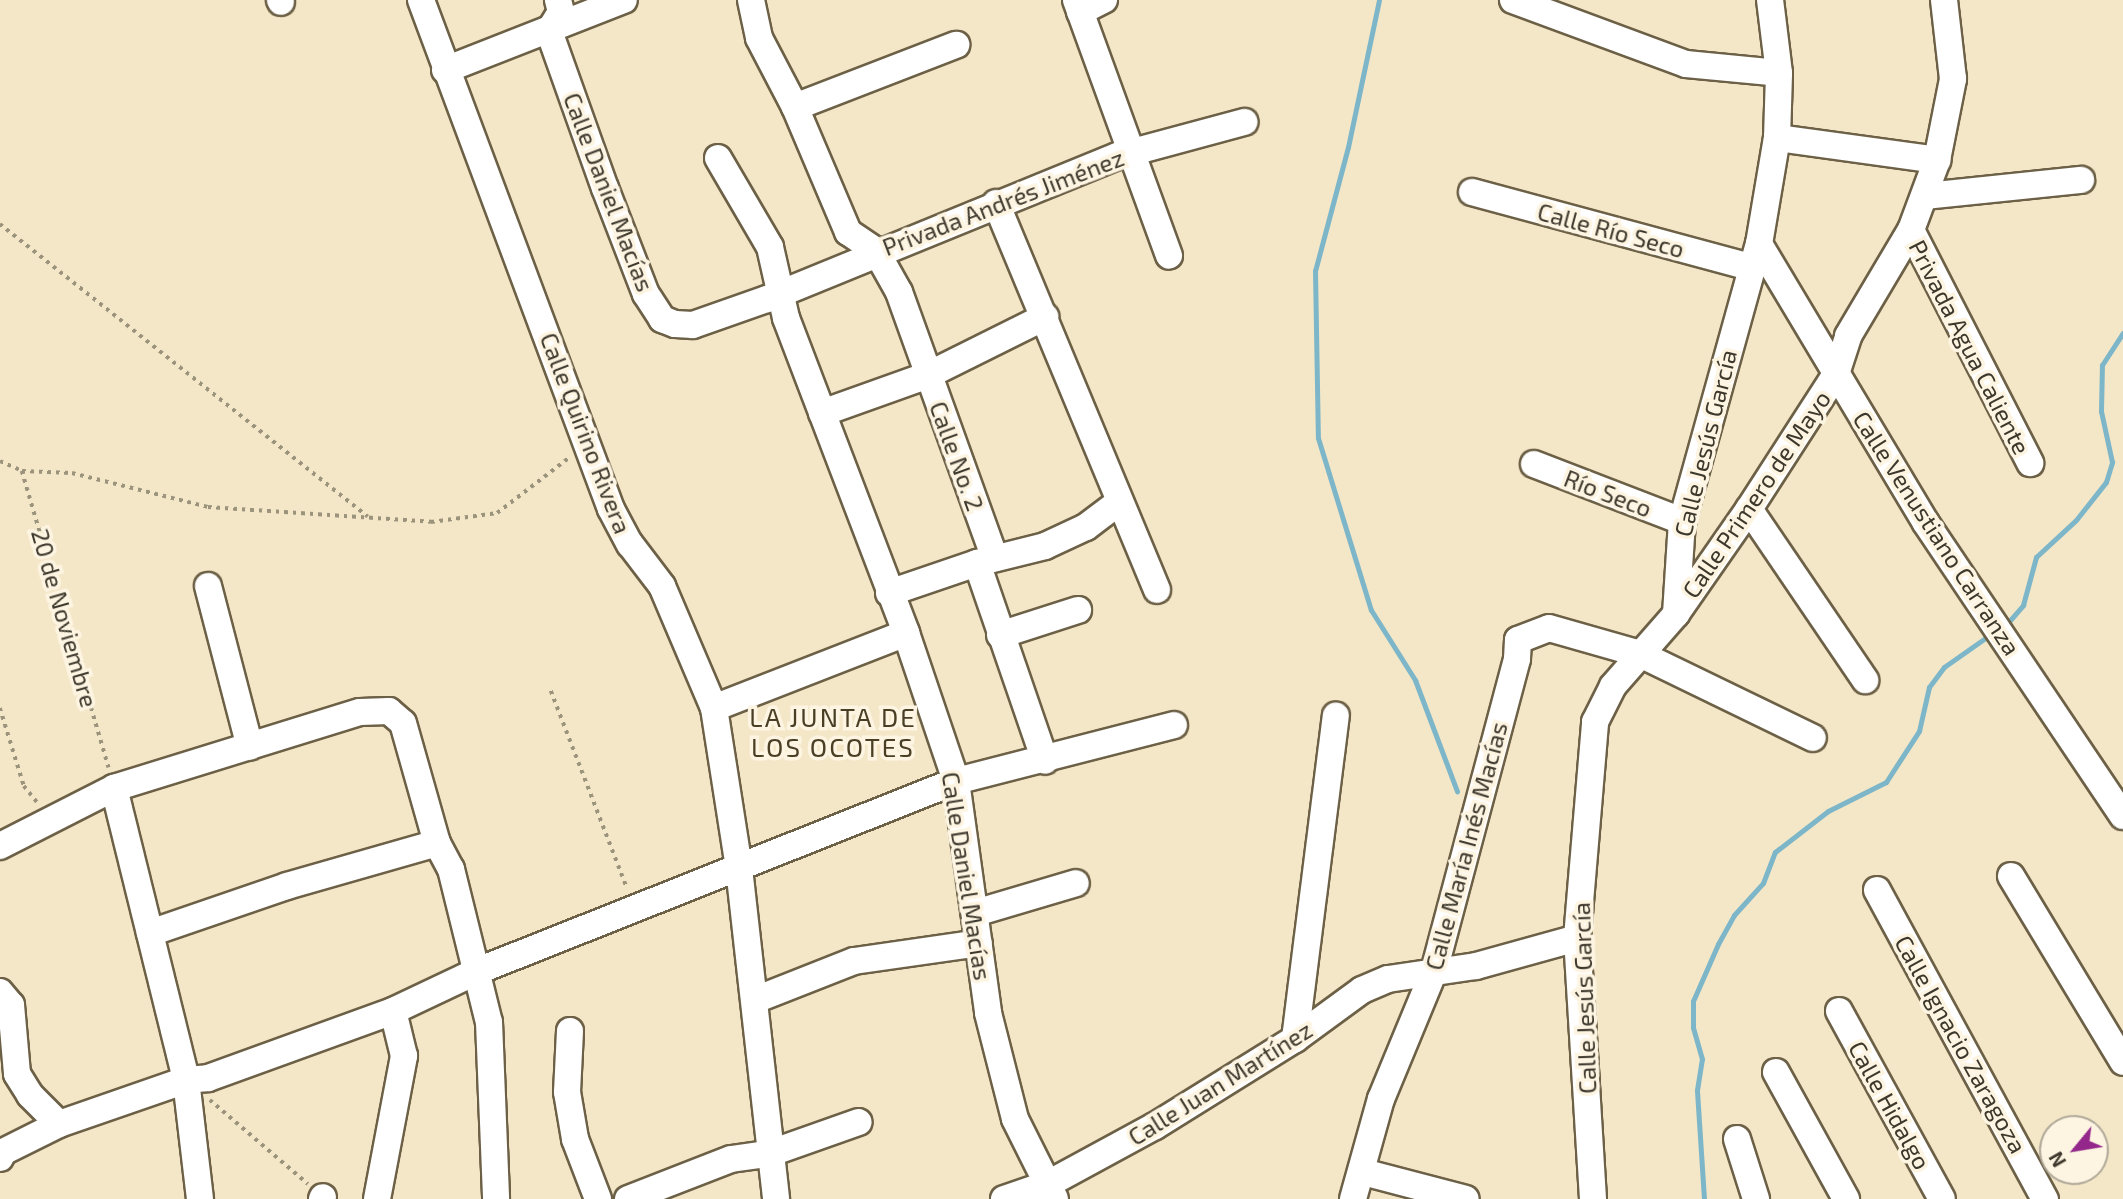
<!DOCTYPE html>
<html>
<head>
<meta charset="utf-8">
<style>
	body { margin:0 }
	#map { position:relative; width:2123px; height:1199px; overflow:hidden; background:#f4e7c8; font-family:"Exo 2",sans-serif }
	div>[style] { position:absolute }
	.stream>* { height:5px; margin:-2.5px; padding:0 2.5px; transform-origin:2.5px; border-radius:2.5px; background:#7db6c8 }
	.path>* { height:3.5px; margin-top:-1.75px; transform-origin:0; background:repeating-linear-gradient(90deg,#9c937d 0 3.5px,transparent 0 8.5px) }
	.roads { filter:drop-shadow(2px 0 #6c6046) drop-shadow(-2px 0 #6c6046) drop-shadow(0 2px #6c6046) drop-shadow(0 -2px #6c6046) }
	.minor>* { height:26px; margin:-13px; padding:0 13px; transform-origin:13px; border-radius:13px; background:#fff }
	span { translate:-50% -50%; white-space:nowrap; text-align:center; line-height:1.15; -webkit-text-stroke:7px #fdf4e2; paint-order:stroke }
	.street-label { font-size:24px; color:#3d382c }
	.neighbourhood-label { font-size:26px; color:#4a3f25; letter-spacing:2px }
	.north { position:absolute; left:2039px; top:1115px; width:70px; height:70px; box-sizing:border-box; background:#fdf4e2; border:2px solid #b0a999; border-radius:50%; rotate:240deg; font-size:19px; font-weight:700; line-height:28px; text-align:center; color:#3d382c }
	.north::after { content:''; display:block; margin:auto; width:24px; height:32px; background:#94288a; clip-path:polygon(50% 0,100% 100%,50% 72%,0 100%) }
</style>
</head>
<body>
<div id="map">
	<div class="stream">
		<i style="left:1379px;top:0;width:150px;rotate:101.9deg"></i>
		<i style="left:1348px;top:147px;width:128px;rotate:104.9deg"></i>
		<i style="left:1315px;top:271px;width:167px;rotate:89deg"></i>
		<i style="left:1318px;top:438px;width:180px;rotate:72.9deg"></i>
		<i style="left:1371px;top:610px;width:83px;rotate:57.8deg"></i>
		<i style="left:1415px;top:680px;width:119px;rotate:69.3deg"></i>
		<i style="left:2005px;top:626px;width:28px;rotate:-49deg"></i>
		<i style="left:2023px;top:605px;width:50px;rotate:-74.8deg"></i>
		<i style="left:2036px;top:557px;width:54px;rotate:-42.8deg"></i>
		<i style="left:2076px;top:520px;width:48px;rotate:-51.7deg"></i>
		<i style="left:2106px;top:482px;width:21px;rotate:-73deg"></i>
		<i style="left:2112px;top:462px;width:52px;rotate:-102.2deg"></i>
		<i style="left:2101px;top:411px;width:46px;rotate:-88.8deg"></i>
		<i style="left:2102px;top:365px;width:38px;rotate:-57deg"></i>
		<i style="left:1704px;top:1199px;width:109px;rotate:-93.7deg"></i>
		<i style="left:1697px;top:1090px;width:31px;rotate:-81deg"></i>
		<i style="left:1702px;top:1059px;width:33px;rotate:-106deg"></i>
		<i style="left:1693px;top:1027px;width:26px;rotate:-90deg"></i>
		<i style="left:1693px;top:1001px;width:62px;rotate:-66.3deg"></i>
		<i style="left:1718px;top:944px;width:33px;rotate:-61deg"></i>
		<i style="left:1734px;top:915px;width:43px;rotate:-47.8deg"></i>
		<i style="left:1763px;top:883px;width:33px;rotate:-69deg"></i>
		<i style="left:1775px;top:852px;width:67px;rotate:-37.7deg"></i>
		<i style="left:1828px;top:811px;width:65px;rotate:-26.6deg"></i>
		<i style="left:1886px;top:782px;width:61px;rotate:-57.1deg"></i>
		<i style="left:1919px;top:731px;width:45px;rotate:-77.2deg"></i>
		<i style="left:1929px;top:687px;width:25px;rotate:-53deg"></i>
		<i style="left:1944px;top:667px;width:57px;rotate:-35.1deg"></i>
	</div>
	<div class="path">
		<i style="left:0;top:224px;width:470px;rotate:38.5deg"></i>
		<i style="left:0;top:461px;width:24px;rotate:24deg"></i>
		<i style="left:22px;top:471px;width:50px;rotate:2.3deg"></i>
		<i style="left:72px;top:473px;width:140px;rotate:14deg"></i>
		<i style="left:208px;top:507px;width:224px;rotate:3.8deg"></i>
		<i style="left:431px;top:522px;width:67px;rotate:-7.8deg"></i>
		<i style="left:497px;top:513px;width:92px;rotate:-37.5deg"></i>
		<i style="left:22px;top:471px;width:309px;rotate:73.7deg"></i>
		<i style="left:551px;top:691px;width:211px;rotate:68.9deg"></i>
		<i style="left:0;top:708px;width:82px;rotate:72.9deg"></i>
		<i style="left:24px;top:786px;width:21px;rotate:51deg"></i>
		<i style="left:210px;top:1100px;width:129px;rotate:40.6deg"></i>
	</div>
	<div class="roads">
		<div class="minor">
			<i style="left:280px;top:0;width:2px;rotate:63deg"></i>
			<i style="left:421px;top:0;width:543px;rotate:69.53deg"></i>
			<i style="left:611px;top:509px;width:40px;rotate:62deg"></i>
			<i style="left:630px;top:544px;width:53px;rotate:52.7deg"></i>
			<i style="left:662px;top:586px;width:133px;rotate:66.9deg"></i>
			<i style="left:714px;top:708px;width:162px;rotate:81.1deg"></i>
			<i style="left:739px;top:868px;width:333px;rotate:83.6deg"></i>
			<i style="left:558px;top:0;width:12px;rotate:76deg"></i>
			<i style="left:561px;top:12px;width:22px;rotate:122deg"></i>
			<i style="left:549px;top:31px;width:167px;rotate:70.4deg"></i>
			<i style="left:605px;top:188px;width:114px;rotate:68.9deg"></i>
			<i style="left:646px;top:294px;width:30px;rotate:57deg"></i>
			<i style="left:662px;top:319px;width:14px;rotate:21deg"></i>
			<i style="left:675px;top:324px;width:18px;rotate:3deg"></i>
			<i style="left:693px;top:325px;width:78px;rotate:-19.4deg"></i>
			<i style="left:767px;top:299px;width:379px;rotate:-22.2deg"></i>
			<i style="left:1118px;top:156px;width:131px;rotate:-15.1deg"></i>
			<i style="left:751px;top:0;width:39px;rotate:78deg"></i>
			<i style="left:759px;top:38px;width:78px;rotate:62.4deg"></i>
			<i style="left:795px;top:107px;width:136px;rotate:67deg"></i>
			<i style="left:848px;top:232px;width:34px;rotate:34deg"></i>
			<i style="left:876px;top:251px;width:47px;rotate:60.7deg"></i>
			<i style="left:899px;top:292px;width:283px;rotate:70.2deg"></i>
			<i style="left:1076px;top:0;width:272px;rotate:70deg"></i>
			<i style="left:1513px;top:0;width:184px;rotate:20.3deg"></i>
			<i style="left:1686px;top:64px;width:93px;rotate:5.5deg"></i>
			<i style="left:1080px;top:12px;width:27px;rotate:-27deg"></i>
			<i style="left:445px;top:70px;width:192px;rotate:-21.4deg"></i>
			<i style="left:795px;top:107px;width:173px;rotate:-21.1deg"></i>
			<i style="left:1777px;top:138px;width:162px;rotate:7.8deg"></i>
			<i style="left:718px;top:158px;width:103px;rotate:59.7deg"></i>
			<i style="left:770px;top:247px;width:73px;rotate:77.3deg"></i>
			<i style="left:786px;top:318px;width:337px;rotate:69.1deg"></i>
			<i style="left:906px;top:633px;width:156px;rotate:71.3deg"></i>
			<i style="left:956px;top:781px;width:234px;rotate:82.1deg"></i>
			<i style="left:988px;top:1013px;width:109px;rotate:75.7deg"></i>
			<i style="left:1015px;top:1119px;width:89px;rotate:63.4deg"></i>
			<i style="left:1472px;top:192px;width:288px;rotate:15.1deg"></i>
			<i style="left:1925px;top:196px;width:157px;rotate:-5.9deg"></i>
			<i style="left:996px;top:203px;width:419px;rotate:67.4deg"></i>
			<i style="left:1911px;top:230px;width:262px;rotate:62.9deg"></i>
			<i style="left:1759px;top:244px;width:325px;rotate:59.1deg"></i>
			<i style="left:1926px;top:523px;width:353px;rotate:56.1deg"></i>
			<i style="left:822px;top:413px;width:113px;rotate:-19.7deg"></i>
			<i style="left:928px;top:375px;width:131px;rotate:-26.4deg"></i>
			<i style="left:1534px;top:464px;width:159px;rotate:21.1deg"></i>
			<i style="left:1749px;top:509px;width:207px;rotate:55.8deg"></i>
			<i style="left:977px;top:563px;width:209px;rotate:71deg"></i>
			<i style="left:208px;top:586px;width:166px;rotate:75.4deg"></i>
			<i style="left:889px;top:593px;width:93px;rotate:-18.8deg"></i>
			<i style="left:977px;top:563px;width:70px;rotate:-14deg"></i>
			<i style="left:1045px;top:546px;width:45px;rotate:-24.9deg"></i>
			<i style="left:1086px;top:527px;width:40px;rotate:-37deg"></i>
			<i style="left:1676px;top:614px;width:93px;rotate:-86.3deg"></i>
			<i style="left:1682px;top:521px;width:288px;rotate:-74.5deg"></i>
			<i style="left:1759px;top:244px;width:108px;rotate:-80.4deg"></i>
			<i style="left:1777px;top:138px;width:65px;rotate:-88.2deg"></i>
			<i style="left:1779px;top:73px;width:74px;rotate:-97deg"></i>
			<i style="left:1000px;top:635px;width:82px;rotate:-17.8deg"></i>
			<i style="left:714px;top:708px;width:206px;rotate:-21.3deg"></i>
			<i style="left:114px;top:788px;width:301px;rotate:76.1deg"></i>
			<i style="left:186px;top:1080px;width:120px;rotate:83.3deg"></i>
			<i style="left:0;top:846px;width:128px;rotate:-27deg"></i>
			<i style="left:114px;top:788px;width:257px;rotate:-17.2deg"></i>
			<i style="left:360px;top:712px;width:29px;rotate:-2deg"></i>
			<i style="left:389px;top:711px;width:18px;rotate:41deg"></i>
			<i style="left:403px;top:723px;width:125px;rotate:74.2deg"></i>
			<i style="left:437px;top:843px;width:30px;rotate:62deg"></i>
			<i style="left:451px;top:869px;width:158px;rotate:76.1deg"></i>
			<i style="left:489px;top:1022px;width:177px;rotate:87.7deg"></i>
			<i style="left:2011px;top:876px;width:217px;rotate:58.9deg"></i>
			<i style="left:1877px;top:890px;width:352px;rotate:61.5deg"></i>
			<i style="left:975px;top:913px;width:105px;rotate:-16.5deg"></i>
			<i style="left:150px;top:933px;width:145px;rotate:-18.9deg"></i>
			<i style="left:287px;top:886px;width:156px;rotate:-16deg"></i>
			<i style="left:0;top:992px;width:17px;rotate:50deg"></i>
			<i style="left:11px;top:1005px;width:69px;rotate:85deg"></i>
			<i style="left:17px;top:1074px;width:25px;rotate:58deg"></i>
			<i style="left:30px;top:1095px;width:41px;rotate:45deg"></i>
			<i style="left:755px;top:1000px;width:106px;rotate:-21.5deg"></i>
			<i style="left:854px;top:961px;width:126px;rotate:-8.2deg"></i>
			<i style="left:1839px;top:1011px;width:214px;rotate:61.3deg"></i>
			<i style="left:570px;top:1031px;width:61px;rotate:92.8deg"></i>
			<i style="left:567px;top:1092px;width:48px;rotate:80.3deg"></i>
			<i style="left:575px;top:1139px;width:64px;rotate:69deg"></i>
			<i style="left:1295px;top:1039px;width:326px;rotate:-82.8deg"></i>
			<i style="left:1776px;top:1072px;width:145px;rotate:61.1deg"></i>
			<i style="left:1737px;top:1139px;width:63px;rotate:72.4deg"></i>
			<i style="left:0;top:1158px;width:7px;rotate:-63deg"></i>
			<i style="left:3px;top:1152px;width:63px;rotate:-26.6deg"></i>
			<i style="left:59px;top:1124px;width:134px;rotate:-19.1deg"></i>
			<i style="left:186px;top:1080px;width:22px;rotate:-5deg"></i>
			<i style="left:208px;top:1078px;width:197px;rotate:-19.9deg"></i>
			<i style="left:393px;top:1011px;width:91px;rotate:-25.4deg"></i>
			<i style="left:475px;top:972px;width:518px;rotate:-21.66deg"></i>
			<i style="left:956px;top:781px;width:225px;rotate:-14.4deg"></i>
			<i style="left:1363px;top:1172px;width:106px;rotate:14.7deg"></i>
			<i style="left:322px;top:1199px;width:2px;rotate:-63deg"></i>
			<i style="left:377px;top:1199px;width:146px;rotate:-79.3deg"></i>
			<i style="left:404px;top:1056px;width:46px;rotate:-103.7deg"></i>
			<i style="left:628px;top:1199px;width:110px;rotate:-21.2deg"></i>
			<i style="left:731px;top:1159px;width:37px;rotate:-8deg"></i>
			<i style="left:768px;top:1154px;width:96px;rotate:-19.4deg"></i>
			<i style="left:1004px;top:1199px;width:46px;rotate:-18.8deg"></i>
			<i style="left:1048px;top:1184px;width:122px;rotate:-28.5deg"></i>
			<i style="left:1155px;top:1126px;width:165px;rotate:-31.9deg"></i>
			<i style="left:1295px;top:1039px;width:83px;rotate:-36.2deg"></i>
			<i style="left:1362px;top:990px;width:28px;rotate:-23deg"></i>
			<i style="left:1388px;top:979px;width:89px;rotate:-8.4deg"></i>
			<i style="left:1476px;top:966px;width:105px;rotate:-15.5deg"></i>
			<i style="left:1353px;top:1199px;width:104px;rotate:-74.4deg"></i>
			<i style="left:1381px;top:1099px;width:139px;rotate:-67.5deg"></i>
			<i style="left:1434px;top:971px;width:323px;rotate:-75.1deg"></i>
			<i style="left:1517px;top:659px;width:19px;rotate:-87deg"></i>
			<i style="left:1518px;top:640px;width:33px;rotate:-21deg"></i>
			<i style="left:1549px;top:628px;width:95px;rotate:15.9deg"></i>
			<i style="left:1640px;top:654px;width:192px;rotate:25.9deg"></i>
			<i style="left:1593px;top:1199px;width:261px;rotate:-93.5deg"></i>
			<i style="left:1577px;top:938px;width:217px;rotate:-85.2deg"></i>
			<i style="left:1595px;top:722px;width:40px;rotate:-63.4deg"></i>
			<i style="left:1613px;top:686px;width:96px;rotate:-48.8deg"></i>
			<i style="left:1676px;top:614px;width:128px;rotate:-55.2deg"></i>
			<i style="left:1749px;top:509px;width:161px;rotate:-57.2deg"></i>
			<i style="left:1836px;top:374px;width:40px;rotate:-72deg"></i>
			<i style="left:1848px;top:336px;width:123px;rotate:-59.3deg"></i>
			<i style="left:1911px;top:230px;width:75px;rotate:-69.6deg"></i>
			<i style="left:1937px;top:160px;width:83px;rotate:-78.8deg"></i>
			<i style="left:1953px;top:79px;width:80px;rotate:-96.5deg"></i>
		</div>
	</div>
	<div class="street-label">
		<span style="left:609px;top:192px;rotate:69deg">Calle Daniel Macías</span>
		<span style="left:1003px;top:202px;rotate:-21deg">Privada Andrés Jiménez</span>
		<span style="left:1611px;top:230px;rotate:15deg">Calle Río Seco</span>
		<span style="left:1970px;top:347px;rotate:63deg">Privada Agua Caliente</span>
		<span style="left:586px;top:433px;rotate:69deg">Calle Quirino Rivera</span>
		<span style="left:1705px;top:443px;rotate:-76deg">Calle Jesús García</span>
		<span style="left:957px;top:456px;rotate:70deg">Calle No. 2</span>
		<span style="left:1608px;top:493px;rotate:21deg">Río Seco</span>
		<span style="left:1756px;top:494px;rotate:-56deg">Calle Primero de Mayo</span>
		<span style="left:1937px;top:533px;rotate:57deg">Calle Venustiano Carranza</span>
		<span style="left:65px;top:618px;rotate:74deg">20 de Noviembre</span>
		<span style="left:1466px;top:846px;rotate:-75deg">Calle María Inés Macías</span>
		<span style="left:967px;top:876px;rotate:81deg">Calle Daniel Macías</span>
		<span style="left:1584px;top:998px;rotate:-92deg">Calle Jesús García</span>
		<span style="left:1961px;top:1044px;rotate:61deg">Calle Ignacio Zaragoza</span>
		<span style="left:1220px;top:1083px;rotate:-32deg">Calle Juan Martínez</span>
		<span style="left:1890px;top:1105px;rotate:61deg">Calle Hidalgo</span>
	</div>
	<div class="neighbourhood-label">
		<span style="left:833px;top:732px">LA JUNTA DE<br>LOS OCOTES</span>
	</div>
	<div class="north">N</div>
</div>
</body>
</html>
